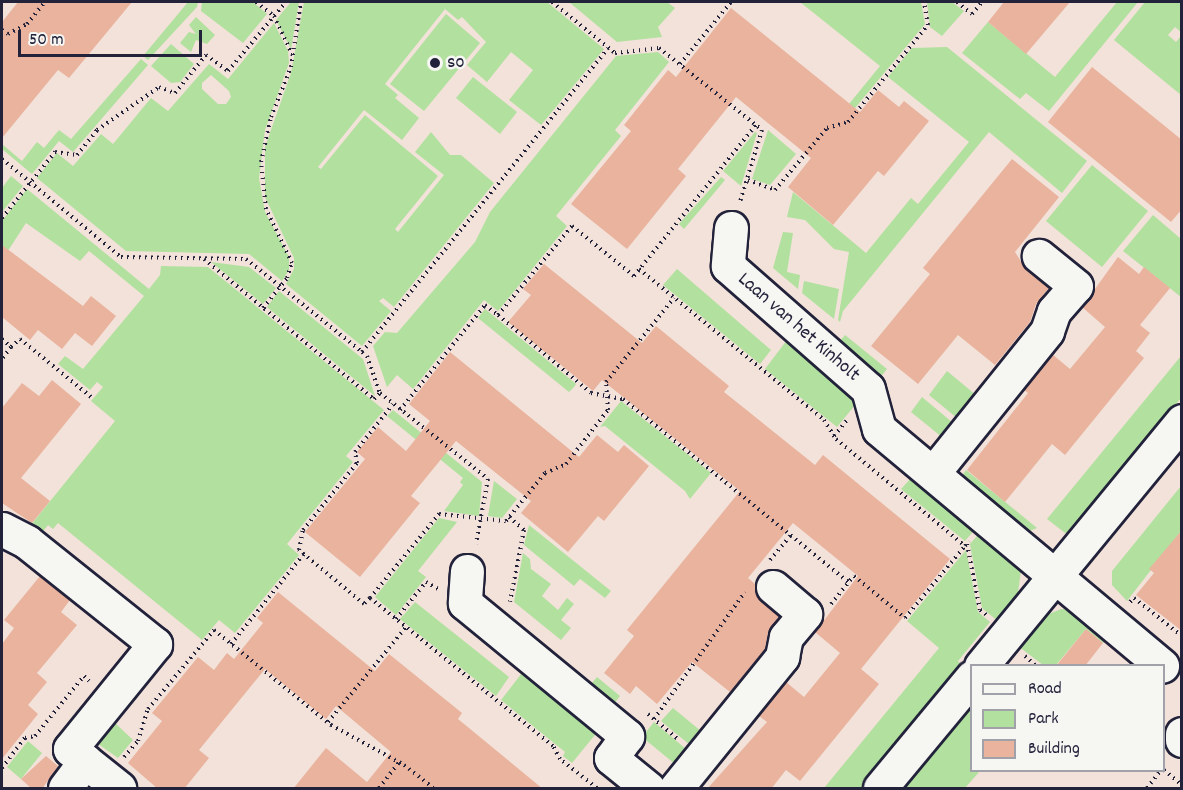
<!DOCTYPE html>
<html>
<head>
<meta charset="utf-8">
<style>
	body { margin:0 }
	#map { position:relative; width:1183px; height:790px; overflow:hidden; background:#f2e2d9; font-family:Dekko,sans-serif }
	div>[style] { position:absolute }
	.green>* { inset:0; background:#b2e09f }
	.building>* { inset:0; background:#e9b39e }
	.path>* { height:4px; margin-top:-2px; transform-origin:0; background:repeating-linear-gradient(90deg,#22223b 0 1.5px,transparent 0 6px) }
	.roads { filter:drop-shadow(2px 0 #22223b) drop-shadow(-2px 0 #22223b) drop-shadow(0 2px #22223b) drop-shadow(0 -2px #22223b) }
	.minor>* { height:33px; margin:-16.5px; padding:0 16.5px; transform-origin:16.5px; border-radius:16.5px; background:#f6f6f2 }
	.dots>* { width:16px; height:16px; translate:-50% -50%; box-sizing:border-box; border:3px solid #f6f6f2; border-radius:50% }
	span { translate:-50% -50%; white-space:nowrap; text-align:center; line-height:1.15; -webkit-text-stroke:5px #f6f6f2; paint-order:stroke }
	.poi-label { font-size:20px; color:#22223b }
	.left { translate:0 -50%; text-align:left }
	.street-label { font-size:20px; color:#22223b }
	.frame { position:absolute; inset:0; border:3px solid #22223b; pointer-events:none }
	.legend { position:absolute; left:970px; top:664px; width:195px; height:108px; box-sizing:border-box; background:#f6f6f2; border:2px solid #a1a1a9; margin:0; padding:8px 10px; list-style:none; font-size:18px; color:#22223b }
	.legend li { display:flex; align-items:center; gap:12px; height:30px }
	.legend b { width:30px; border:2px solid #a1a1a9 }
	.scale { position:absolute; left:18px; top:30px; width:184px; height:27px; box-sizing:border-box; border:3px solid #22223b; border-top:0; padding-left:8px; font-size:18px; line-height:21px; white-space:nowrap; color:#22223b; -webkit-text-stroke:4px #f6f6f2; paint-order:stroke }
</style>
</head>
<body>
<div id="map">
	<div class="green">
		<i style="clip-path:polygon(188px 2px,198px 2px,197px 7px,148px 60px,143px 56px)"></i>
		<i style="clip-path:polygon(202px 2px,253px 2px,267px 14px,243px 43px,201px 11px)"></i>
		<i style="clip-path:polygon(291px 2px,299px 2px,291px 49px,276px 20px)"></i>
		<i style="clip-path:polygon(304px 2px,547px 2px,604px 49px,541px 125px,509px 100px,533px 70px,511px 52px,487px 82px,467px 65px,486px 42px,462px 17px,458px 20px,445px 9px,385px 84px,398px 95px,395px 98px,419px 118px,402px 140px,364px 110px,318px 167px,321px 169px,365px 115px,438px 176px,395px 229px,398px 232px,444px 175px,415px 152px,431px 132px,450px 155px,461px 155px,494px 183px,394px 307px,383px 298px,379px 301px,391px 311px,362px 346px,286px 284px,294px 269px,294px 258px,265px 197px,265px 147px,291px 73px)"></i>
		<i style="clip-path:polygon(569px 2px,667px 2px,675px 8px,658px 27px,662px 37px,617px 42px)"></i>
		<i style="clip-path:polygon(800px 2px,921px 2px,925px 24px,845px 120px,840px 115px,880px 66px)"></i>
		<i style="clip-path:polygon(927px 2px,952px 2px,964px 11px,942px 36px,930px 27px)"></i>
		<i style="clip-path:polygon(1117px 2px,1138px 2px,1049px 111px,1026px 93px,1020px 99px,962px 53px,988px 22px,1055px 77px)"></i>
		<i style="clip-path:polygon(1145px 2px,1181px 2px,1181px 32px,1175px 27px,1168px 35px,1176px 42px,1181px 36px,1181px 95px,1114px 40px)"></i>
		<i style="clip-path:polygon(446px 14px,480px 43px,424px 111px,390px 84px)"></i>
		<i style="clip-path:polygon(196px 17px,215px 35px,207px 44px,196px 40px,191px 52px,180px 43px,189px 32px,196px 34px,189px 25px)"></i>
		<i style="clip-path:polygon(evenodd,274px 23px,288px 51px,289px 63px,265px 130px,259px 178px,265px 212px,289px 257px,289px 270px,282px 281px,249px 254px,126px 251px,37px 178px,57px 153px,73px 166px,101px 134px,113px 144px,151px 98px,168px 111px,209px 64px,228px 79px,274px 23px,211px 75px,229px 91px,231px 97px,226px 104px,218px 104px,202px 89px,202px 83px,211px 75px)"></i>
		<i style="clip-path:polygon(171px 44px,194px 64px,180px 82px,171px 83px,151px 66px)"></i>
		<i style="clip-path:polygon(947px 47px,1087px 161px,1062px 193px,989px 132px,843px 311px,840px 322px,838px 320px,849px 252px,834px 249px,805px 220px,787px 217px,793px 192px,866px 253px,911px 198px,918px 204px,969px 142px,888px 77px,912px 48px)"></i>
		<i style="clip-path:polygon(658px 52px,669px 62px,615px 130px,621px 136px,556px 216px,567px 226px,498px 311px,484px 300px,413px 389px,397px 375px,387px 387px,373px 346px,385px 332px,397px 333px,475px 242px,490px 212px,616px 56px)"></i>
		<i style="clip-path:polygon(141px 59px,148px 65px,73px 152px,59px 141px,32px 174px,2px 149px,2px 144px,22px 161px,37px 142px,44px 148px,59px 130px,71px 139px)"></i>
		<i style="clip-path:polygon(473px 77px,517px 112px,500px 134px,456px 98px)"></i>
		<i style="clip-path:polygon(768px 130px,796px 154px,770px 185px,752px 179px)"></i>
		<i style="clip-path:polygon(755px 132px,757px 133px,741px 186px,723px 171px)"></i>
		<i style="clip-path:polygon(1092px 165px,1148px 211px,1102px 267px,1046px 221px)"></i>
		<i style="clip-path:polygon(11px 176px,23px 186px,2px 212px,2px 188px)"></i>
		<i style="clip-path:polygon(721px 177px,725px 180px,684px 229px,679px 224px)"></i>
		<i style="clip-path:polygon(27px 189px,149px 289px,160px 275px,161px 266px,208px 267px,384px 410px,346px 456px,353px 462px,287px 544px,299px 555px,235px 633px,219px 620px,202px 640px,58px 523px,53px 529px,48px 525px,41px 534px,30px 526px,115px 421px,91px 401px,103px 387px,97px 382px,90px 390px,58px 364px,65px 356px,83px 369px,144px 296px,89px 251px,80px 261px,26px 223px,2px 260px,2px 221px)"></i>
		<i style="clip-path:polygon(1153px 215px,1181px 239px,1181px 297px,1123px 251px)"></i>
		<i style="clip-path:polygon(783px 232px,793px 233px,787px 272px,800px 275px,798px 289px,773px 268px)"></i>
		<i style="clip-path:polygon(211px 262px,249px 267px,276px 288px,263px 304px)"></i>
		<i style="clip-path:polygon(677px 269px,771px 350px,760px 364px,663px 285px)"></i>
		<i style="clip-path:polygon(804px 281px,839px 289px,834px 319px,802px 293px)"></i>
		<i style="clip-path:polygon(279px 291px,363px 359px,375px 396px,267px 307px)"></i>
		<i style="clip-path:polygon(485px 309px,576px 384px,574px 387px,569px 392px,478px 318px)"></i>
		<i style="clip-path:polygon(845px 335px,887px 369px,876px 383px,833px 349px)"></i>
		<i style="clip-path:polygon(787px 340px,860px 399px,837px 427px,765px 369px)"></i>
		<i style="clip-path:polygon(1181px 356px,1181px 398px,1069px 536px,1047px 519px)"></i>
		<i style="clip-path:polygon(947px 371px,982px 400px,963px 423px,929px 395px)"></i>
		<i style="clip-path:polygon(922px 397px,959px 428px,948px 442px,911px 412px)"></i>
		<i style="clip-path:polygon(621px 401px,711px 473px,690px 499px,685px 491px,605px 426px,600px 427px)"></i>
		<i style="clip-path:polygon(393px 410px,482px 482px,479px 516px,444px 511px,463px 485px,460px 482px,463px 478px,387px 416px)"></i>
		<i style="clip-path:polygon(966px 470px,1037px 528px,1027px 532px,961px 477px)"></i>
		<i style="clip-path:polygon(914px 475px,977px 527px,965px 541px,901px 489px)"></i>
		<i style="clip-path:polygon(494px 481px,517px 499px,502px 518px,488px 516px)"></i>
		<i style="clip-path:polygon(1181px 486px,1181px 531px,1127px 601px,1112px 585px,1112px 571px)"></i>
		<i style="clip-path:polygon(439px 518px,457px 522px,418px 571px,426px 577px,396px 615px,375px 597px)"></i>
		<i style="clip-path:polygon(529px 525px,611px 591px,605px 598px,580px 579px,574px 586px,524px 545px)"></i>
		<i style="clip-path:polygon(982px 530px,1018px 564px,1021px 571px,1017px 599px,999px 622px,982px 608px,970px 544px)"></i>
		<i style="clip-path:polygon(966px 550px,978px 612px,990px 622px,958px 661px,963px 667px,864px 788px,824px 788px,939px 648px,907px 621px)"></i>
		<i style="clip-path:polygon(523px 553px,530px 559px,531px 569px,551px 584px,542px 596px,558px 610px,567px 598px,574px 604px,561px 620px,571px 628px,561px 640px,514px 602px)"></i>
		<i style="clip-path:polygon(415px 602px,509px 677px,496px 696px,400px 619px)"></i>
		<i style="clip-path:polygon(1061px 609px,1073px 610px,1106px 641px,1103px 643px,1086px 629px,1056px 665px,1043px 665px,1018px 646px,1044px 616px)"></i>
		<i style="clip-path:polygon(525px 669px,599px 730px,572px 763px,563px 756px,565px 752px,501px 700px)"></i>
		<i style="clip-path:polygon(597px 677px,620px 696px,609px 710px,586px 690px)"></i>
		<i style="clip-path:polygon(971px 703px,972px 770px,980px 771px,965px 788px,901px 788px)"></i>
		<i style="clip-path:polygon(673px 708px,707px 736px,696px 750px,661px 721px)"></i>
		<i style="clip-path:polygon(112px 720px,133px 740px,118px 758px,94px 741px)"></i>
		<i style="clip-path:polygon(654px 722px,693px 755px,681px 769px,642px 737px)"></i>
		<i style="clip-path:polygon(28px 741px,42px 753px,21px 779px,7px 767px)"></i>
	</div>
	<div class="building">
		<i style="clip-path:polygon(18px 2px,132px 2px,69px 78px,58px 70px,2px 138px,2px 22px)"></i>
		<i style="clip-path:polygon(1004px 2px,1070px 2px,1026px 54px,988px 22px)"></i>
		<i style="clip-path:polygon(731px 8px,860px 112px,878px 90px,899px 107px,904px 101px,929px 121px,884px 176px,878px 171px,833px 225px,788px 187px,811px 158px,736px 97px,678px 169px,686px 176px,627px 249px,571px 204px,631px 131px,624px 125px,668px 70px,676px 77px)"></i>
		<i style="clip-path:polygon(1092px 67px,1182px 140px,1182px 209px,1171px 222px,1048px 122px)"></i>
		<i style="clip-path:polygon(1012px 159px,1059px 197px,1015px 252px,1027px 271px,1049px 288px,1036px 304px,1030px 322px,995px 365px,958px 335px,918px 384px,871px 346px,930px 274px,923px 268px)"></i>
		<i style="clip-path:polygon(2px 245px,83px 306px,91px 296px,116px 316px,92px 346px,75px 333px,62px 349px,38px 330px,30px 340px,2px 317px)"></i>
		<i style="clip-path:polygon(1118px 257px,1139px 274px,1144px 267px,1170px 288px,1140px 325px,1150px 333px,1136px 351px,1144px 358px,1065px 455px,1052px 444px,1005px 502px,967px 470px,1028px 393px,1024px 390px,1052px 354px,1070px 369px,1105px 327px,1082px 307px)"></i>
		<i style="clip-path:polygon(544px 264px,642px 343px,656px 326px,729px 386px,724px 392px,815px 465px,823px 455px,950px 559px,861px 669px,879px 684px,800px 781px,786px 770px,771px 789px,707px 789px,767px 722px,759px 716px,786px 682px,804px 697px,840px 653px,815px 632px,858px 576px,793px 523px,748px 578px,755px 584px,761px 601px,779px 616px,768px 633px,765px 649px,730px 692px,692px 662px,657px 704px,636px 686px,630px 694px,604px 673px,634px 636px,627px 630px,740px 491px,602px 380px,593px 391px,508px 322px,531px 295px,523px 289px)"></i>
		<i style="clip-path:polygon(450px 352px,579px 457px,597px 435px,618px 452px,624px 445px,649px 466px,604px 521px,598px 516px,568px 552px,521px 513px,531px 501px,456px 441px,411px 496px,420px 503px,360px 577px,305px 532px,365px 459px,357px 452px,378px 427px,406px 451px,430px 421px,409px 404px)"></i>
		<i style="clip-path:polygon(52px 380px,81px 404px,21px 478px,50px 501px,32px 523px,2px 503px,2px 408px,22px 383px,39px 396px)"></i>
		<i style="clip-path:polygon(1182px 530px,1182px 631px,1136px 595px,1154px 573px,1149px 569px)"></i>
		<i style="clip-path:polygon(40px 576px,70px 600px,61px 612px,77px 625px,37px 673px,47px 682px,28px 705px,38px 714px,2px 759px,2px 644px,14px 628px,4px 620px)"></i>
		<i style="clip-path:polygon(278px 592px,375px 671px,389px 654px,462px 713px,458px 719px,543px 789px,293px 789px,326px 748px,367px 782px,391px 752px,336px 706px,326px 719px,265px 669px,199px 750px,209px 758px,184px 789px,158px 789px,128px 763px,162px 721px,152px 713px,198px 657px,214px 670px,227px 653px,234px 659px,263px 623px,257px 618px)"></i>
		<i style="clip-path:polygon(1086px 629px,1103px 643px,1085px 666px,1056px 666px)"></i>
		<i style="clip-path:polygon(46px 756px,58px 766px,42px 789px,32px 789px,21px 779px)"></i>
	</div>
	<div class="path">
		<i style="left:256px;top:2px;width:23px;rotate:38deg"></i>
		<i style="left:274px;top:16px;width:44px;rotate:64.6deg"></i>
		<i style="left:552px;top:2px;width:81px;rotate:39deg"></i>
		<i style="left:615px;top:53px;width:44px;rotate:-6.5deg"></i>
		<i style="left:659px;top:48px;width:132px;rotate:38.5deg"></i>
		<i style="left:762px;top:130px;width:75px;rotate:107deg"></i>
		<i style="left:957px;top:2px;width:19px;rotate:39deg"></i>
		<i style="left:972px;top:14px;width:16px;rotate:-50deg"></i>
		<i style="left:2px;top:30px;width:7px;rotate:34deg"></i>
		<i style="left:8px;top:34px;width:21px;rotate:-28deg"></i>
		<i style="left:27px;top:24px;width:28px;rotate:-51deg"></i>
		<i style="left:680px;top:64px;width:80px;rotate:-50.6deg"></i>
		<i style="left:2px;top:159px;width:154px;rotate:39.5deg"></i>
		<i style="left:121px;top:257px;width:125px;rotate:0.9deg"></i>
		<i style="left:246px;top:259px;width:149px;rotate:38.7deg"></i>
		<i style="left:362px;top:352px;width:6px;rotate:39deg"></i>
		<i style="left:367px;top:356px;width:39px;rotate:71deg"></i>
		<i style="left:380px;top:393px;width:138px;rotate:38.5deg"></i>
		<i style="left:488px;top:479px;width:66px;rotate:100.5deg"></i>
		<i style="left:748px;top:180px;width:29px;rotate:20deg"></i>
		<i style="left:775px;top:190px;width:81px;rotate:-50deg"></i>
		<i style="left:827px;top:128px;width:22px;rotate:-16deg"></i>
		<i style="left:848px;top:122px;width:126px;rotate:-50.5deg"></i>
		<i style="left:928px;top:25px;width:23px;rotate:-100deg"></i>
		<i style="left:2px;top:218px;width:85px;rotate:-51.2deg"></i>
		<i style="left:55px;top:152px;width:22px;rotate:8deg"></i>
		<i style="left:77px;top:155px;width:32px;rotate:-51deg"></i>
		<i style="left:97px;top:130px;width:75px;rotate:-34.7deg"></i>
		<i style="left:159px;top:87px;width:17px;rotate:21deg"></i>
		<i style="left:175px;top:93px;width:49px;rotate:-50.8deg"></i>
		<i style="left:206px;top:55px;width:27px;rotate:36deg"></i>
		<i style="left:228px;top:71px;width:90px;rotate:-50deg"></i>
		<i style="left:204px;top:259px;width:220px;rotate:39.5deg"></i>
		<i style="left:374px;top:399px;width:8px;rotate:-45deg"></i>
		<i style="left:639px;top:269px;width:239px;rotate:39.2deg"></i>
		<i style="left:824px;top:420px;width:22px;rotate:58deg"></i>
		<i style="left:836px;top:439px;width:168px;rotate:39.7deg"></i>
		<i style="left:965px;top:546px;width:6px;rotate:-51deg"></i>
		<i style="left:263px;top:308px;width:38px;rotate:-51deg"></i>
		<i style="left:287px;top:278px;width:16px;rotate:-72deg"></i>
		<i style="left:292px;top:263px;width:60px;rotate:-115.7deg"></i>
		<i style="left:266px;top:209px;width:47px;rotate:-96.1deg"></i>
		<i style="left:261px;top:162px;width:46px;rotate:-77.5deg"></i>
		<i style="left:271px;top:117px;width:54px;rotate:-68.2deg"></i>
		<i style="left:291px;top:67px;width:66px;rotate:-81.3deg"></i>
		<i style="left:498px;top:315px;width:121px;rotate:40deg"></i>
		<i style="left:591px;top:393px;width:33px;rotate:11deg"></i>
		<i style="left:623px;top:399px;width:290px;rotate:39.1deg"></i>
		<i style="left:2px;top:339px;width:12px;rotate:42deg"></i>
		<i style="left:11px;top:347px;width:15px;rotate:127deg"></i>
		<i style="left:11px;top:347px;width:12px;rotate:-42deg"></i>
		<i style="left:20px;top:339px;width:92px;rotate:39.2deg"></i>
		<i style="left:362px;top:352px;width:391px;rotate:-51deg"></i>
		<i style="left:400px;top:410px;width:135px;rotate:-51deg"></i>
		<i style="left:485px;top:305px;width:16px;rotate:38deg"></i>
		<i style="left:498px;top:315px;width:116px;rotate:-50.3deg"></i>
		<i style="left:572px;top:226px;width:80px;rotate:38.9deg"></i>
		<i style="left:634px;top:276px;width:194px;rotate:-51.1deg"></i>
		<i style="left:834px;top:436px;width:21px;rotate:-51deg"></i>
		<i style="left:509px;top:517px;width:20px;rotate:41deg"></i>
		<i style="left:524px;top:530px;width:73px;rotate:101deg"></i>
		<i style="left:967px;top:544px;width:67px;rotate:78.9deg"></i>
		<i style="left:980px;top:610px;width:10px;rotate:37deg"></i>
		<i style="left:770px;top:560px;width:33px;rotate:-50deg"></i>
		<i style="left:370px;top:598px;width:8px;rotate:135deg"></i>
		<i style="left:364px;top:604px;width:85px;rotate:-140.3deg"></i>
		<i style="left:299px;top:550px;width:20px;rotate:-79deg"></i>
		<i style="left:303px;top:530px;width:86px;rotate:-51.1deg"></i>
		<i style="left:357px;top:463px;width:11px;rotate:-100deg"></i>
		<i style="left:355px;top:452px;width:61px;rotate:-51.6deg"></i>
		<i style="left:1130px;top:602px;width:6px;rotate:-45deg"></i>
		<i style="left:1134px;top:598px;width:61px;rotate:38.4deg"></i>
		<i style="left:831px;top:604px;width:36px;rotate:-51deg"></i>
		<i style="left:854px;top:576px;width:66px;rotate:39.5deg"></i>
		<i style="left:905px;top:618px;width:94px;rotate:-50.2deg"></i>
		<i style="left:396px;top:619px;width:48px;rotate:-51deg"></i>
		<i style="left:426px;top:582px;width:14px;rotate:30deg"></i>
		<i style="left:231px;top:644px;width:116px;rotate:-51deg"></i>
		<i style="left:1025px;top:656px;width:15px;rotate:42deg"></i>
		<i style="left:648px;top:714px;width:40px;rotate:40deg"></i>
		<i style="left:654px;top:719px;width:156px;rotate:-54.4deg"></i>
		<i style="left:328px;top:722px;width:123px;rotate:-50.6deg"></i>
		<i style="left:124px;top:757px;width:21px;rotate:-49deg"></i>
		<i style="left:138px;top:741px;width:34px;rotate:-73deg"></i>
		<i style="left:148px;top:709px;width:103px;rotate:-50.1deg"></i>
		<i style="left:214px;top:630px;width:151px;rotate:39.1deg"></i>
		<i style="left:331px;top:725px;width:83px;rotate:28.7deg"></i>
		<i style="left:404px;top:765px;width:37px;rotate:38deg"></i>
		<i style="left:2px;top:768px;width:38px;rotate:-53deg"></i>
		<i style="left:25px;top:738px;width:10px;rotate:-11deg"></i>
		<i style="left:35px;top:736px;width:77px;rotate:-50.8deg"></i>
		<i style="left:84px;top:676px;width:7px;rotate:45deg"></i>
		<i style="left:1164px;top:770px;width:23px;rotate:40deg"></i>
		<i style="left:379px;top:788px;width:33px;rotate:-52deg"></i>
		<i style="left:597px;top:788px;width:47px;rotate:-141.9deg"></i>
		<i style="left:560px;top:759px;width:15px;rotate:-118deg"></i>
		<i style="left:553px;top:746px;width:235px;rotate:-141deg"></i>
		<i style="left:370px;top:598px;width:109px;rotate:-50.6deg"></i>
		<i style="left:439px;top:514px;width:67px;rotate:6deg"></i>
		<i style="left:506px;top:521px;width:62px;rotate:-50.9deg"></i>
		<i style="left:545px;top:473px;width:23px;rotate:-23deg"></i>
		<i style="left:566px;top:464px;width:68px;rotate:-52.1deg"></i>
		<i style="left:608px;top:410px;width:28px;rotate:-94deg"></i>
		<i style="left:606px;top:382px;width:108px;rotate:-51deg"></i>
		<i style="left:1147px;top:788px;width:23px;rotate:-52deg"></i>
	</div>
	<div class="roads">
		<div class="minor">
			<i style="left:731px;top:228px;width:38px;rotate:95deg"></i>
			<i style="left:728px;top:266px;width:186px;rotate:41.3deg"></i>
			<i style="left:868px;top:389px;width:41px;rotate:74.6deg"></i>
			<i style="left:879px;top:429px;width:369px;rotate:39.9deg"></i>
			<i style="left:933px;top:473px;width:182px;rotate:-51.2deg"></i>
			<i style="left:1047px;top:331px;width:21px;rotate:-71deg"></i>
			<i style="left:1054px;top:311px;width:33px;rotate:-49deg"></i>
			<i style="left:1076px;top:286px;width:48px;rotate:-141deg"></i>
			<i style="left:2px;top:529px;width:28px;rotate:27deg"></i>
			<i style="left:27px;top:542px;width:164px;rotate:38.6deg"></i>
			<i style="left:155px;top:644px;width:135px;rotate:129deg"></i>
			<i style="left:70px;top:749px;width:63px;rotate:38.5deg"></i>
			<i style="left:467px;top:571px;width:32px;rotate:94deg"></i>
			<i style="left:465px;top:603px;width:210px;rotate:39.4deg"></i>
			<i style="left:627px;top:736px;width:27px;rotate:126deg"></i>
			<i style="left:611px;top:758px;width:48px;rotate:39deg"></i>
			<i style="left:981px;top:666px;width:317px;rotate:-50.6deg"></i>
			<i style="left:1182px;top:734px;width:6px;rotate:90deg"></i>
			<i style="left:65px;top:788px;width:34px;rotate:-53deg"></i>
			<i style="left:676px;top:788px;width:169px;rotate:-51deg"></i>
			<i style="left:782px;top:657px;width:20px;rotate:-79deg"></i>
			<i style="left:786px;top:637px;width:30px;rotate:-50deg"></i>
			<i style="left:805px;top:614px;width:42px;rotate:-139.8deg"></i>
			<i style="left:880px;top:788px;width:144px;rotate:-50.3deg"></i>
		</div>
	</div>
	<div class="dots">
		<i style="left:435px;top:63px;background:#22223b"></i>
	</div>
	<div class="poi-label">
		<span class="left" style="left:447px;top:63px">so</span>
	</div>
	<div class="street-label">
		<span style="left:798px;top:328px;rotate:41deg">Laan van het Kinholt</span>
	</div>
	<div class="frame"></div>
	<ul class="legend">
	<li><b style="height:8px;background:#f6f6f2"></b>Road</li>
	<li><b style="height:16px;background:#b2e09f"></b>Park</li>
	<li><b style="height:16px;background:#e9b39e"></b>Building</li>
	</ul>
	<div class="scale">50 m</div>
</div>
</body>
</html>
